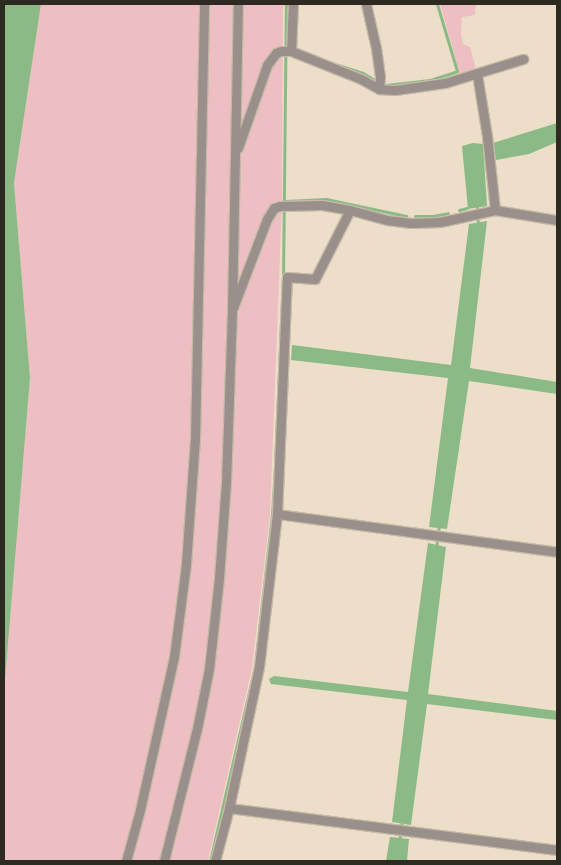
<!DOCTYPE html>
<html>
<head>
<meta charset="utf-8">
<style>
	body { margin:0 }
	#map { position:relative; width:561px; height:865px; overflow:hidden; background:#ecdec9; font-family:"PT Serif",serif }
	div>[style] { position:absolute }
	.green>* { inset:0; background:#eebfc2 }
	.water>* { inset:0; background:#8bba86 }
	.stream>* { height:3px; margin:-1.5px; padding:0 1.5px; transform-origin:1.5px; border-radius:1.5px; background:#8bba86 }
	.roads { filter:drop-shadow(1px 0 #c6baa7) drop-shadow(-1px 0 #c6baa7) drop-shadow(0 1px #c6baa7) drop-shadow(0 -1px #c6baa7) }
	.minor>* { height:9px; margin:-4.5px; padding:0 4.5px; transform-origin:4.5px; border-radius:4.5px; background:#9a908b }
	span { translate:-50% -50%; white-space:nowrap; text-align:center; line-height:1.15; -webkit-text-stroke:4px #fff; paint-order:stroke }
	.frame { position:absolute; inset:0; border:5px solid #2e2921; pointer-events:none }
</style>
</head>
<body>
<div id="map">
	<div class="green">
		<i style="clip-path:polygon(41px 4px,283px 4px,282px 202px,270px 515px,252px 668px,208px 861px,4px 861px,4px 692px,30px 378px,14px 183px)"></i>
		<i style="clip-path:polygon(440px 4px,476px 5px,475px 15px,462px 17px,461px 33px,463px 44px,470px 47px,476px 69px,460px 74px)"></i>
	</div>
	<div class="water">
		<i style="clip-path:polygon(4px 4px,41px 4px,14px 183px,30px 378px,4px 692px)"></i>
		<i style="clip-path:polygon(557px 123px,557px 142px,529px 154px,496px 160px,493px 143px)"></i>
		<i style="clip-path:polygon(473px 143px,483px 144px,487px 206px,468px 209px,462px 146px)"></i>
		<i style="clip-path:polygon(487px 221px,470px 368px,557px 382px,557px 394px,469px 381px,447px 529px,429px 527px,448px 378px,291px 360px,292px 345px,451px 365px,469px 224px)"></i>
		<i style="clip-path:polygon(428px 543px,446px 547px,428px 694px,557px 711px,557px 720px,427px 704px,411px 825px,392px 822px,407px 700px,271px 684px,269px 679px,274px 676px,408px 692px)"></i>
		<i style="clip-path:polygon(390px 837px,409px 839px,407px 861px,386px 861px)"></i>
	</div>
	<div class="stream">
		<i style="left:338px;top:65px;width:26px;rotate:18deg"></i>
		<i style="left:363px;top:73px;width:13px;rotate:32deg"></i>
		<i style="left:386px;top:85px;width:44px;rotate:-6.5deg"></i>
		<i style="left:430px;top:80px;width:28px;rotate:-18deg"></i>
		<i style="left:457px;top:71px;width:70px;rotate:-106.6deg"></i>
		<i style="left:285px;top:201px;width:41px;rotate:-2.8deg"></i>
		<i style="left:326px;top:199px;width:82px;rotate:12deg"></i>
		<i style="left:477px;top:207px;width:20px;rotate:87deg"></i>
		<i style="left:459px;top:210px;width:8px;rotate:-14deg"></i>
		<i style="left:415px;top:216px;width:18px"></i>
		<i style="left:433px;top:216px;width:15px;rotate:-11deg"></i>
		<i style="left:283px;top:281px;width:277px;rotate:-89.4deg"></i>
		<i style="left:436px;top:549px;width:24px;rotate:-83deg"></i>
		<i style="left:399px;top:842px;width:21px;rotate:-82deg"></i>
		<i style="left:210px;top:861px;width:200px;rotate:-77deg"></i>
		<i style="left:255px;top:666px;width:152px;rotate:-83.6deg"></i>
		<i style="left:272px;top:515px;width:48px;rotate:-86.4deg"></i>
	</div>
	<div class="roads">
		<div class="minor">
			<i style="left:366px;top:4px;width:45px;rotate:77.2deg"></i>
			<i style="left:376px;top:48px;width:29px;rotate:82deg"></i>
			<i style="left:380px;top:77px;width:12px;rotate:95deg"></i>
			<i style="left:291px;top:51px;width:47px;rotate:-87.6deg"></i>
			<i style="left:477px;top:74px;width:63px;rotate:80.8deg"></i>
			<i style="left:487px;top:136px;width:74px;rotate:83.8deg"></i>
			<i style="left:238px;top:148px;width:88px;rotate:-70.7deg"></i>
			<i style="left:267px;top:65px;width:15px;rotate:-53deg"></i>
			<i style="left:276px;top:53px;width:5px;rotate:-22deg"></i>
			<i style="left:281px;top:51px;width:10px"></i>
			<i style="left:291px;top:51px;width:75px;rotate:21.8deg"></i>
			<i style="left:361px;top:79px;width:21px;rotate:29deg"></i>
			<i style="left:379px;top:89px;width:16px;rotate:4deg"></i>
			<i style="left:395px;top:90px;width:50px;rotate:-8deg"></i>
			<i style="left:445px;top:83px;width:82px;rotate:-17.1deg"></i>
			<i style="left:233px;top:308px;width:95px;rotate:-69.1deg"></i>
			<i style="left:267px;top:219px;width:13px;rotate:-58deg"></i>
			<i style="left:274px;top:208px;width:6px;rotate:-18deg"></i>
			<i style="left:280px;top:206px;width:42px;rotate:-1.4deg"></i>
			<i style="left:322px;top:205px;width:28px;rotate:10deg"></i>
			<i style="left:350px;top:210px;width:38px;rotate:15deg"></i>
			<i style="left:387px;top:220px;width:24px;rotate:7deg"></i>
			<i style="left:411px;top:223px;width:29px;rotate:-2deg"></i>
			<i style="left:440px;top:222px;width:56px;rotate:-12.3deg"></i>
			<i style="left:495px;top:210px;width:63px;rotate:9.2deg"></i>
			<i style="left:277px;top:514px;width:283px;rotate:7.7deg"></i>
			<i style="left:229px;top:808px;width:331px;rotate:7.3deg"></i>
			<i style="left:126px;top:861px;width:53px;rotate:-74.6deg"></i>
			<i style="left:140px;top:810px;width:157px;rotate:-77.5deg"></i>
			<i style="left:174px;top:657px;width:94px;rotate:-82.6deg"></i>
			<i style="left:186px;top:564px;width:125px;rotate:-85.9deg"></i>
			<i style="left:195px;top:439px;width:435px;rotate:-88.8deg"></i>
			<i style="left:164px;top:861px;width:136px;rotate:-76deg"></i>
			<i style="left:197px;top:729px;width:61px;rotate:-78.7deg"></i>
			<i style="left:209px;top:669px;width:92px;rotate:-83.7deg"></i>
			<i style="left:219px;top:578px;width:95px;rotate:-85.8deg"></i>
			<i style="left:226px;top:483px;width:172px;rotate:-88deg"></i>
			<i style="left:232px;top:311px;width:307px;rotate:-88.9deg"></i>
			<i style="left:215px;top:861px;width:55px;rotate:-75.2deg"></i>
			<i style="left:229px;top:808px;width:144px;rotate:-78deg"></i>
			<i style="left:259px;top:667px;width:154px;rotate:-83.3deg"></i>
			<i style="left:277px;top:514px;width:237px;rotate:-87.6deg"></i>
			<i style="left:287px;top:277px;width:28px;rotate:4deg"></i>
			<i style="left:315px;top:279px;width:77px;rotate:-63.1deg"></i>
		</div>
	</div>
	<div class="frame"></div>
</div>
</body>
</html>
